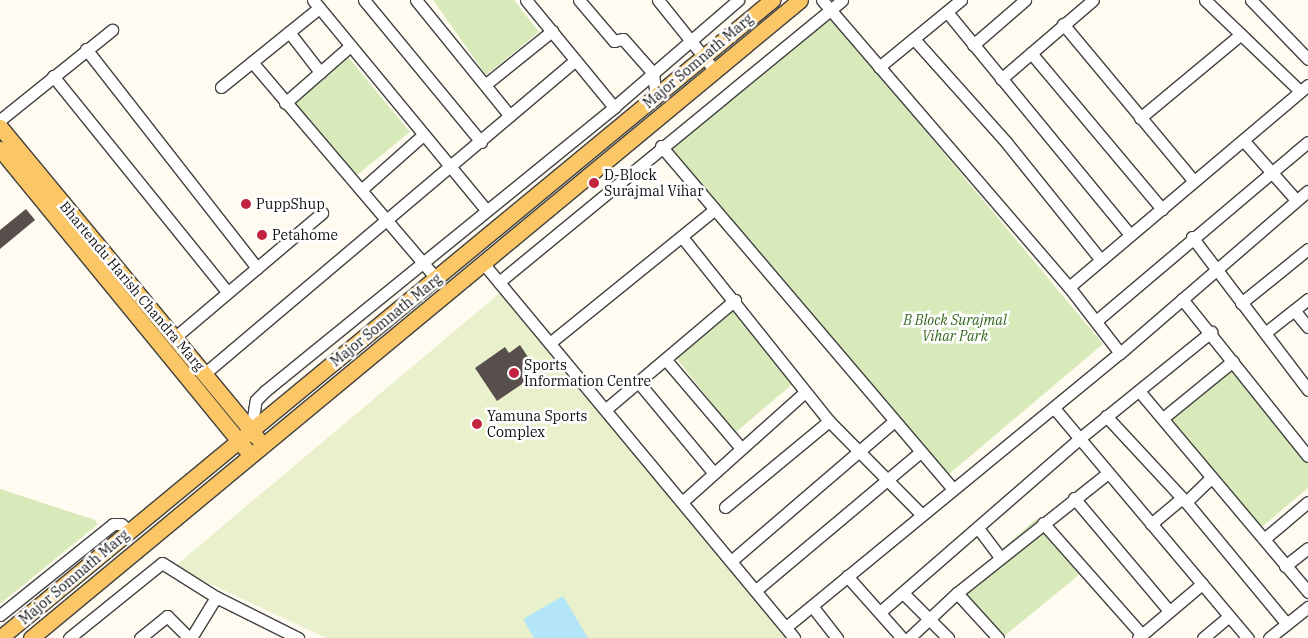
<!DOCTYPE html>
<html>
<head>
<meta charset="utf-8">
<style>
	body { margin:0 }
	#map { position:relative; width:1308px; height:638px; overflow:hidden; background:#fffbf0; font-family:"IBM Plex Serif",serif }
	div>[style] { position:absolute }
	.green>* { inset:0; background:#d8eab9 }
	.pitch>* { inset:0; background:#e8f1cb }
	.water>* { inset:0; background:#b4e5f7 }
	.building>* { inset:0; background:#584e4b }
	.roads { filter:drop-shadow(1px 0 #424242) drop-shadow(-1px 0 #424242) drop-shadow(0 1px #424242) drop-shadow(0 -1px #424242) }
	.minor>* { height:11px; margin:-5.5px; padding:0 5.5px; transform-origin:5.5px; border-radius:5.5px; background:#fff }
	.major>* { height:15px; margin:-7.5px; padding:0 7.5px; transform-origin:7.5px; border-radius:7.5px; background:#fac666 }
	.dots>* { width:14px; height:14px; translate:-50% -50%; box-sizing:border-box; border:2px solid #fff; border-radius:50% }
	span { translate:-50% -50%; white-space:nowrap; text-align:center; line-height:1.15; -webkit-text-stroke:5px #fff; paint-order:stroke }
	.street-label { font-size:14px; color:#0f0f0f }
	.poi-label { font-size:14px; color:#0f0f0f }
	.left { translate:0 -50%; text-align:left }
	.park-label { font-size:14px; color:#35681e; font-style:italic }
</style>
</head>
<body>
<div id="map">
	<div class="green">
		<i style="clip-path:polygon(433px 0,514px 0,539px 32px,486px 75px)"></i>
		<i style="clip-path:polygon(829px 15px,1103px 344px,948px 475px,670px 146px)"></i>
		<i style="clip-path:polygon(344px 52px,410px 132px,352px 179px,290px 97px)"></i>
		<i style="clip-path:polygon(729px 300px,795px 382px,735px 433px,671px 351px)"></i>
		<i style="clip-path:polygon(1232px 367px,1308px 463px,1308px 488px,1258px 530px,1168px 416px)"></i>
		<i style="clip-path:polygon(0 489px,95px 520px,98px 524px,0 604px)"></i>
		<i style="clip-path:polygon(1036px 519px,1080px 574px,1002px 638px,957px 589px)"></i>
	</div>
	<div class="pitch">
		<i style="clip-path:polygon(501px 292px,787px 638px,326px 638px,174px 567px)"></i>
	</div>
	<div class="water">
		<i style="clip-path:polygon(563px 596px,588px 638px,534px 638px,523px 619px)"></i>
	</div>
	<div class="building">
		<i style="clip-path:polygon(26px 209px,35px 220px,0 249px,0 230px)"></i>
		<i style="clip-path:polygon(520px 345px,534px 366px,523px 374px,528px 380px,497px 401px,475px 368px,505px 347px,509px 353px)"></i>
	</div>
	<div class="roads">
		<div class="minor">
			<i style="left:313px;top:0;width:271px;rotate:50.5deg"></i>
			<i style="left:364px;top:0;width:184px;rotate:50.5deg"></i>
			<i style="left:416px;top:0;width:149px;rotate:51deg"></i>
			<i style="left:526px;top:0;width:139px;rotate:50.6deg"></i>
			<i style="left:579px;top:0;width:54px;rotate:49.5deg"></i>
			<i style="left:614px;top:41px;width:9px;rotate:-13deg"></i>
			<i style="left:623px;top:39px;width:45px;rotate:48.6deg"></i>
			<i style="left:653px;top:73px;width:23px;rotate:83deg"></i>
			<i style="left:658px;top:0;width:91px;rotate:51.2deg"></i>
			<i style="left:822px;top:0;width:379px;rotate:49.3deg"></i>
			<i style="left:1069px;top:287px;width:83px;rotate:52.3deg"></i>
			<i style="left:1205px;top:0;width:132px;rotate:43.8deg"></i>
			<i style="left:1251px;top:0;width:82px;rotate:46deg"></i>
			<i style="left:947px;top:12px;width:288px;rotate:50.6deg"></i>
			<i style="left:1063px;top:24px;width:204px;rotate:50.2deg"></i>
			<i style="left:289px;top:32px;width:51px;rotate:52.2deg"></i>
			<i style="left:914px;top:39px;width:138px;rotate:48.2deg"></i>
			<i style="left:1006px;top:142px;width:150px;rotate:51.2deg"></i>
			<i style="left:973px;top:45px;width:69px;rotate:-40.9deg"></i>
			<i style="left:86px;top:49px;width:278px;rotate:52deg"></i>
			<i style="left:1031px;top:53px;width:204px;rotate:50deg"></i>
			<i style="left:252px;top:62px;width:284px;rotate:49.6deg"></i>
			<i style="left:879px;top:67px;width:106px;rotate:-39.3deg"></i>
			<i style="left:53px;top:76px;width:277px;rotate:51.1deg"></i>
			<i style="left:1001px;top:79px;width:121px;rotate:-40.7deg"></i>
			<i style="left:486px;top:84px;width:85px;rotate:-38.8deg"></i>
			<i style="left:221px;top:87px;width:126px;rotate:-38.9deg"></i>
			<i style="left:285px;top:103px;width:86px;rotate:-41.2deg"></i>
			<i style="left:1140px;top:118px;width:131px;rotate:-39.7deg"></i>
			<i style="left:0;top:120px;width:144px;rotate:-38.8deg"></i>
			<i style="left:1243px;top:140px;width:80px;rotate:48.5deg"></i>
			<i style="left:661px;top:146px;width:449px;rotate:49.6deg"></i>
			<i style="left:361px;top:190px;width:83px;rotate:-41.6deg"></i>
			<i style="left:682px;top:237px;width:236px;rotate:51.4deg"></i>
			<i style="left:829px;top:421px;width:131px;rotate:45.3deg"></i>
			<i style="left:1192px;top:237px;width:192px;rotate:52.8deg"></i>
			<i style="left:483px;top:263px;width:487px;rotate:50.3deg"></i>
			<i style="left:499px;top:282px;width:444px;rotate:-39.4deg"></i>
			<i style="left:1069px;top:287px;width:313px;rotate:-40.2deg"></i>
			<i style="left:1182px;top:299px;width:201px;rotate:51.3deg"></i>
			<i style="left:1241px;top:303px;width:86px;rotate:-38.9deg"></i>
			<i style="left:1294px;top:310px;width:22px;rotate:51deg"></i>
			<i style="left:1096px;top:321px;width:277px;rotate:-40.2deg"></i>
			<i style="left:1265px;top:333px;width:55px;rotate:-38.3deg"></i>
			<i style="left:174px;top:338px;width:194px;rotate:-40.2deg"></i>
			<i style="left:551px;top:342px;width:210px;rotate:-39deg"></i>
			<i style="left:666px;top:360px;width:114px;rotate:49.6deg"></i>
			<i style="left:204px;top:374px;width:486px;rotate:-40.2deg"></i>
			<i style="left:639px;top:383px;width:114px;rotate:50.3deg"></i>
			<i style="left:1139px;top:391px;width:263px;rotate:49.9deg"></i>
			<i style="left:1054px;top:408px;width:301px;rotate:49.9deg"></i>
			<i style="left:606px;top:409px;width:169px;rotate:-40.2deg"></i>
			<i style="left:1106px;top:416px;width:117px;rotate:47.1deg"></i>
			<i style="left:1186px;top:502px;width:158px;rotate:50.4deg"></i>
			<i style="left:1163px;top:418px;width:90px;rotate:-39.2deg"></i>
			<i style="left:251px;top:430px;width:30px;rotate:-81deg"></i>
			<i style="left:256px;top:400px;width:13px;rotate:-45deg"></i>
			<i style="left:265px;top:391px;width:450px;rotate:-39.1deg"></i>
			<i style="left:614px;top:107px;width:164px;rotate:-40.8deg"></i>
			<i style="left:1074px;top:498px;width:148px;rotate:49.9deg"></i>
			<i style="left:682px;top:502px;width:165px;rotate:-41.8deg"></i>
			<i style="left:1186px;top:502px;width:33px;rotate:-44deg"></i>
			<i style="left:725px;top:507px;width:135px;rotate:-39.6deg"></i>
			<i style="left:1043px;top:523px;width:149px;rotate:48.5deg"></i>
			<i style="left:1151px;top:524px;width:40px;rotate:-40deg"></i>
			<i style="left:978px;top:528px;width:36px;rotate:53deg"></i>
			<i style="left:1264px;top:539px;width:57px;rotate:-40.1deg"></i>
			<i style="left:731px;top:561px;width:212px;rotate:-40.6deg"></i>
			<i style="left:1285px;top:566px;width:29px;rotate:-38deg"></i>
			<i style="left:847px;top:576px;width:83px;rotate:48.4deg"></i>
			<i style="left:756px;top:590px;width:213px;rotate:-40deg"></i>
			<i style="left:903px;top:593px;width:64px;rotate:45deg"></i>
			<i style="left:957px;top:593px;width:61px;rotate:47.7deg"></i>
			<i style="left:812px;top:606px;width:41px;rotate:52deg"></i>
			<i style="left:880px;top:612px;width:265px;rotate:-41deg"></i>
			<i style="left:1080px;top:438px;width:169px;rotate:-39deg"></i>
			<i style="left:0;top:615px;width:145px;rotate:-38.8deg"></i>
			<i style="left:113px;top:524px;width:8px"></i>
			<i style="left:121px;top:524px;width:11px;rotate:41deg"></i>
			<i style="left:786px;top:627px;width:432px;rotate:-39.4deg"></i>
			<i style="left:1120px;top:353px;width:248px;rotate:-40.8deg"></i>
			<i style="left:69px;top:638px;width:119px;rotate:-38.9deg"></i>
			<i style="left:162px;top:563px;width:64px;rotate:32.2deg"></i>
			<i style="left:216px;top:597px;width:92px;rotate:26.6deg"></i>
			<i style="left:140px;top:638px;width:35px;rotate:-39deg"></i>
			<i style="left:167px;top:616px;width:31px;rotate:45deg"></i>
			<i style="left:191px;top:638px;width:48px;rotate:-58.6deg"></i>
			<i style="left:909px;top:638px;width:66px;rotate:-43.2deg"></i>
			<i style="left:957px;top:593px;width:193px;rotate:-38.5deg"></i>
			<i style="left:1138px;top:638px;width:84px;rotate:-40.2deg"></i>
			<i style="left:1203px;top:638px;width:34px;rotate:-40deg"></i>
			<i style="left:1269px;top:638px;width:50px;rotate:-38.5deg"></i>
		</div>
		<div class="major">
			<i style="left:0;top:127px;width:403px;rotate:50.4deg"></i>
			<i style="left:0;top:149px;width:387px;rotate:50.7deg"></i>
			<i style="left:0;top:638px;width:1002px;rotate:-39.57deg"></i>
			<i style="left:31px;top:638px;width:999px;rotate:-39.68deg"></i>
		</div>
	</div>
	<div class="dots">
		<i style="left:594px;top:183px;background:#c1243c"></i>
		<i style="left:246px;top:204px;background:#c1243c"></i>
		<i style="left:262px;top:235px;background:#c1243c"></i>
		<i style="left:514px;top:373px;background:#c1243c"></i>
		<i style="left:477px;top:424px;background:#c1243c"></i>
	</div>
	<div class="street-label">
		<span style="left:698px;top:61px;rotate:-40deg">Major Somnath Marg</span>
		<span style="left:132px;top:286px;rotate:50deg">Bhartendu Harish Chandra Marg</span>
		<span style="left:386px;top:320px;rotate:-39deg">Major Somnath Marg</span>
		<span style="left:74px;top:577px;rotate:-40deg">Major Somnath Marg</span>
	</div>
	<div class="poi-label">
		<span class="left" style="left:604px;top:183px">D-Block<br>Surajmal Vihar</span>
		<span class="left" style="left:256px;top:204px">PuppShup</span>
		<span class="left" style="left:272px;top:235px">Petahome</span>
		<span class="left" style="left:524px;top:373px">Sports<br>Information Centre</span>
		<span class="left" style="left:487px;top:424px">Yamuna Sports<br>Complex</span>
	</div>
	<div class="park-label">
		<span style="left:955px;top:328px">B Block Surajmal<br>Vihar Park</span>
	</div>
</div>
</body>
</html>
